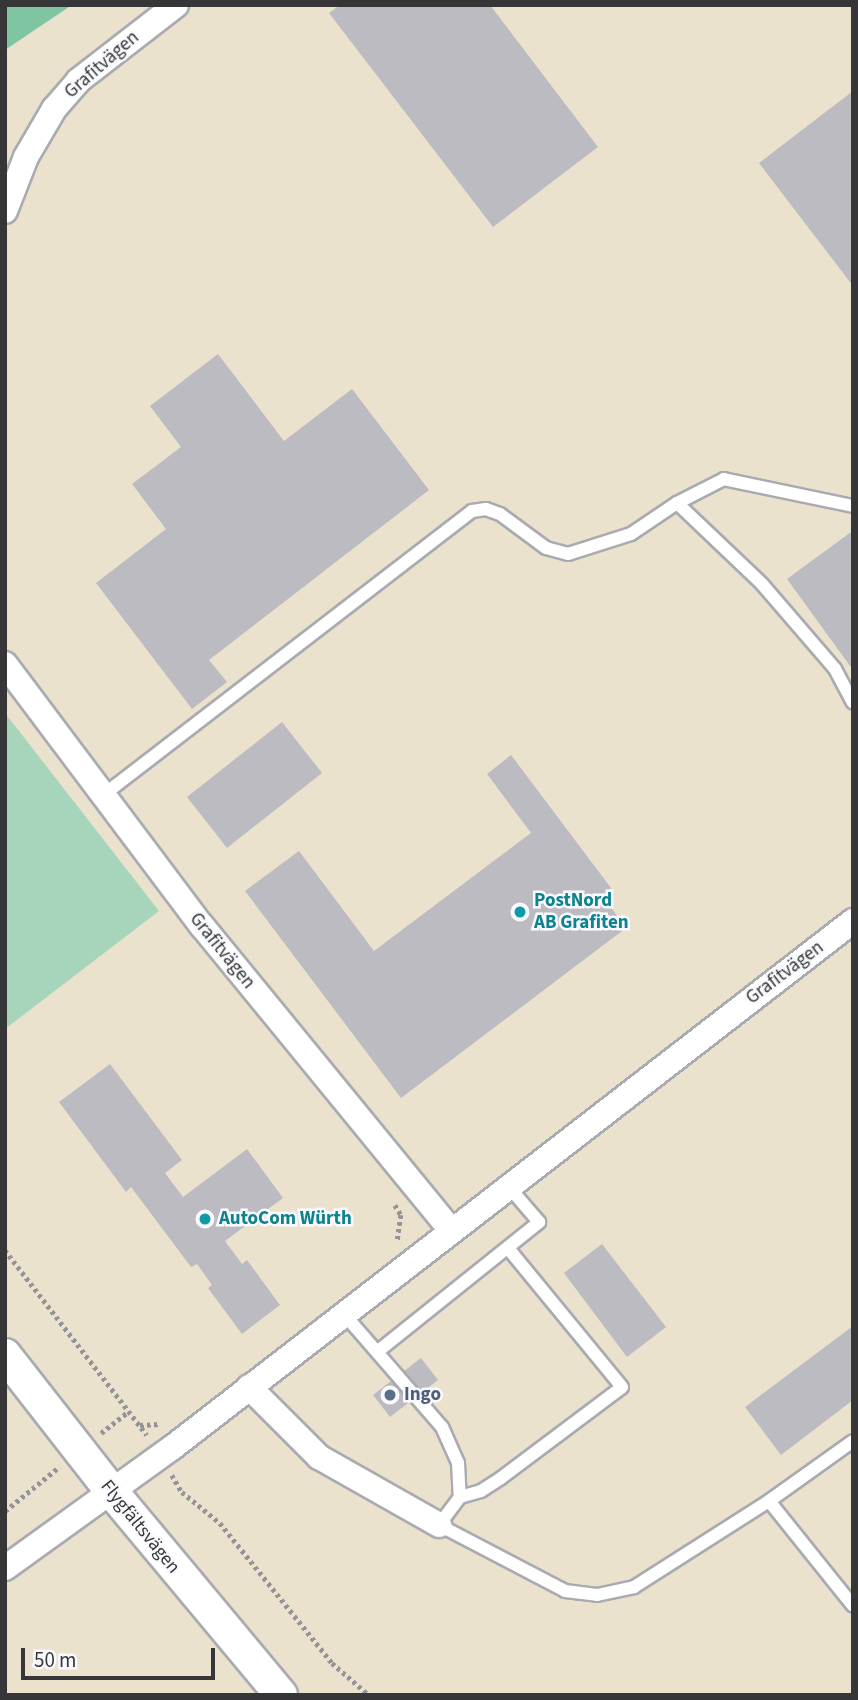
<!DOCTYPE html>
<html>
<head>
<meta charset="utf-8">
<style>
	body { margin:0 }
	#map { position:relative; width:858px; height:1700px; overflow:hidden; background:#ececf2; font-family:"Source Sans 3",sans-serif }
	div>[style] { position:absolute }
	.industrial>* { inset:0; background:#ebe2cd }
	.green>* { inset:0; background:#a6d5bb }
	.forest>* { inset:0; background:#80c5a1 }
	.building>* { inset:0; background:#bbbbc1 }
	.path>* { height:4.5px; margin-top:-2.25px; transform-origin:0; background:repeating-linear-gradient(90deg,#949498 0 3.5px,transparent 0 7px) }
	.roads { filter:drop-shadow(2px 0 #aaabb0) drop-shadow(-2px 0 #aaabb0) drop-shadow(0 2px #aaabb0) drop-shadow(0 -2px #aaabb0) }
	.service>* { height:12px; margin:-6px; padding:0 6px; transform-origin:6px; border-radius:6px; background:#fff }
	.minor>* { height:24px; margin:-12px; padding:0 12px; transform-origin:12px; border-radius:12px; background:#fff }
	.tertiary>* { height:32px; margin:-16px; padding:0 16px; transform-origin:16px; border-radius:16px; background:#fff }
	.dots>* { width:19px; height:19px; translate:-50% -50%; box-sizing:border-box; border:4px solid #f9fafe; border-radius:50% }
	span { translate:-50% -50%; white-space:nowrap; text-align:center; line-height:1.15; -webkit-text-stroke:5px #f9fafe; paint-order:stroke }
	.street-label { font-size:19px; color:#363638 }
	.culture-label { font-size:19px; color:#0d838f; font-weight:700 }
	.left { translate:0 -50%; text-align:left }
	.service-label { font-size:19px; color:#4e5e75; font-weight:700 }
	.frame { position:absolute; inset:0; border:7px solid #363638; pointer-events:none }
	.scale { position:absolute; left:21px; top:1648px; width:194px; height:32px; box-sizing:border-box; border:4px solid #363638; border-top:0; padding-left:9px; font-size:21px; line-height:24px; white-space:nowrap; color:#363638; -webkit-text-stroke:5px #f9fafe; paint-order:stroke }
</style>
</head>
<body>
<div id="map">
	<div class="industrial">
		<i style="clip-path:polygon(72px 5px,853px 5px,853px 1695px,5px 1695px,5px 50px)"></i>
	</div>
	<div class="green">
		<i style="clip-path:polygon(5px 713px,159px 911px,5px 1029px)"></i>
	</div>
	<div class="forest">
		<i style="clip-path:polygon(5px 5px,72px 5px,5px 50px)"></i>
	</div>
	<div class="building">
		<i style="clip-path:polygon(340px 5px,490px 5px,598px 147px,493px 227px,329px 13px)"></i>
		<i style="clip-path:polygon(853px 91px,853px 286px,759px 163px)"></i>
		<i style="clip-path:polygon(218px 354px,284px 441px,352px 389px,429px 490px,209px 660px,227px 682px,192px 709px,96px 583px,166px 529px,132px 484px,181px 447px,150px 406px)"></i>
		<i style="clip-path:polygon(851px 532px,853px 534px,853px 670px,787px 579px)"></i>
		<i style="clip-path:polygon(282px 722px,322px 773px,227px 848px,187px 797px)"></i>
		<i style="clip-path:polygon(511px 755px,611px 888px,602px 895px,626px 928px,401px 1098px,245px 891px,299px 851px,374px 951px,531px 833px,487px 774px)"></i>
		<i style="clip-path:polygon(110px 1064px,182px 1160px,165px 1173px,183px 1197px,247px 1149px,283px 1198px,225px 1241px,242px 1264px,247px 1260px,280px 1305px,242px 1334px,208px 1288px,212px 1285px,197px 1264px,191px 1267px,131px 1187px,126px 1192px,59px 1102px)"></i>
		<i style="clip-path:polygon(602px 1244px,666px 1327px,627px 1357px,564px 1273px)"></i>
		<i style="clip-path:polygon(853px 1326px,853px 1400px,781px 1455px,745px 1407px)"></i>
		<i style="clip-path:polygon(421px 1358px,438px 1380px,390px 1417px,373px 1395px)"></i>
	</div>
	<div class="path">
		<i style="left:395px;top:1205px;width:12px;rotate:59deg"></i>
		<i style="left:401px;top:1215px;width:28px;rotate:98deg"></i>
		<i style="left:5px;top:1250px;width:233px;rotate:52.5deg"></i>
		<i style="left:140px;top:1425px;width:20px;rotate:-3deg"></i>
		<i style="left:101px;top:1433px;width:34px;rotate:-38deg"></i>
		<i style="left:172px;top:1475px;width:20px;rotate:60deg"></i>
		<i style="left:182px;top:1492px;width:49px;rotate:39.2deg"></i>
		<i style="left:220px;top:1523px;width:179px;rotate:51.3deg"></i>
		<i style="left:332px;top:1663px;width:49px;rotate:40.9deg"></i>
		<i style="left:5px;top:1511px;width:70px;rotate:-39.2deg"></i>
	</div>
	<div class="roads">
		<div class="service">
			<i style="left:853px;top:506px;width:132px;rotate:-168.2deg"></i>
			<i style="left:724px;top:479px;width:53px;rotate:152.9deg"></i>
			<i style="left:677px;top:503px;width:117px;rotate:43.6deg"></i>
			<i style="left:762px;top:584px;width:112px;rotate:49.3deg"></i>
			<i style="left:835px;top:669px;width:38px;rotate:62deg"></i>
			<i style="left:102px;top:796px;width:467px;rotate:-37.6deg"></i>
			<i style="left:472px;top:511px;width:14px;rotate:-8deg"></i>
			<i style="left:486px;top:509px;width:15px;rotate:20deg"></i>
			<i style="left:500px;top:514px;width:57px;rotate:36.5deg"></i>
			<i style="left:546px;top:548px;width:23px;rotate:15deg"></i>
			<i style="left:568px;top:554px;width:66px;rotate:-17.6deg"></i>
			<i style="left:631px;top:534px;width:55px;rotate:-34deg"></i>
			<i style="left:344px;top:1314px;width:150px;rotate:49.1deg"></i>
			<i style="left:442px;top:1427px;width:39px;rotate:66deg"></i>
			<i style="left:458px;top:1463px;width:34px;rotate:87deg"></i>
			<i style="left:460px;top:1497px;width:35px;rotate:127deg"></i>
			<i style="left:439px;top:1525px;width:142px;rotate:27.6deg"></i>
			<i style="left:565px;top:1591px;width:32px;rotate:7deg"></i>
			<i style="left:597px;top:1595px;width:38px;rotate:-12deg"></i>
			<i style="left:634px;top:1587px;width:160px;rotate:-32.5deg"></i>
			<i style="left:769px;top:1501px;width:103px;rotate:-35.5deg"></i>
			<i style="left:377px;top:1352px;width:208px;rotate:-38.7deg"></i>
			<i style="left:539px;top:1222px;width:48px;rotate:-130.7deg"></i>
			<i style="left:460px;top:1497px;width:22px;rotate:-16deg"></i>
			<i style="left:481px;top:1491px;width:24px;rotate:-33deg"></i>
			<i style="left:501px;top:1478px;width:151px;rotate:-36.9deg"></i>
			<i style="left:622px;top:1387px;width:180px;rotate:-129.4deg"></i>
			<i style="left:769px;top:1501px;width:134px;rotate:51.3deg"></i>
		</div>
		<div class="minor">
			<i style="left:5px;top:211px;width:58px;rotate:-68.7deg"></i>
			<i style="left:26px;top:157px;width:56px;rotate:-59.7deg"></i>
			<i style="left:54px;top:109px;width:37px;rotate:-49deg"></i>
			<i style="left:78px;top:81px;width:124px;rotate:-37.8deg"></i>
			<i style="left:5px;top:664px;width:328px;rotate:53.1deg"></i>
			<i style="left:202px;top:926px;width:392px;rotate:50.7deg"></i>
			<i style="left:249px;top:1387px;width:99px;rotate:45deg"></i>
			<i style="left:319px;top:1457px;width:138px;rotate:29.5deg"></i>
			<i style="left:5px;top:1568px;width:207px;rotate:-35.8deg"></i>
			<i style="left:173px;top:1447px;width:860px;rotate:-37.72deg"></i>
		</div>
		<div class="tertiary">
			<i style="left:5px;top:1355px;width:174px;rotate:52deg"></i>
			<i style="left:112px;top:1492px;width:264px;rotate:50.2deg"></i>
		</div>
	</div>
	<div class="dots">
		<i style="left:520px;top:912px;background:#0f9aa8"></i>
		<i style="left:205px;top:1219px;background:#0f9aa8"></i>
		<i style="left:390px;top:1395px;background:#5c6f8a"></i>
	</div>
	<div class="street-label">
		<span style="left:102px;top:65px;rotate:-41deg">Grafitvägen</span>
		<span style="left:222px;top:951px;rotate:51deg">Grafitvägen</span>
		<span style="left:785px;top:973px;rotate:-37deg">Grafitvägen</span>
		<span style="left:140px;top:1527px;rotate:51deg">Flygfältsvägen</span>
	</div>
	<div class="culture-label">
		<span class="left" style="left:534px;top:912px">PostNord<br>AB Grafiten</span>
		<span class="left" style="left:219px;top:1219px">AutoCom Würth</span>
	</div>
	<div class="service-label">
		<span class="left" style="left:404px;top:1395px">Ingo</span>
	</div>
	<div class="frame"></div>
	<div class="scale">50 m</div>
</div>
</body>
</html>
